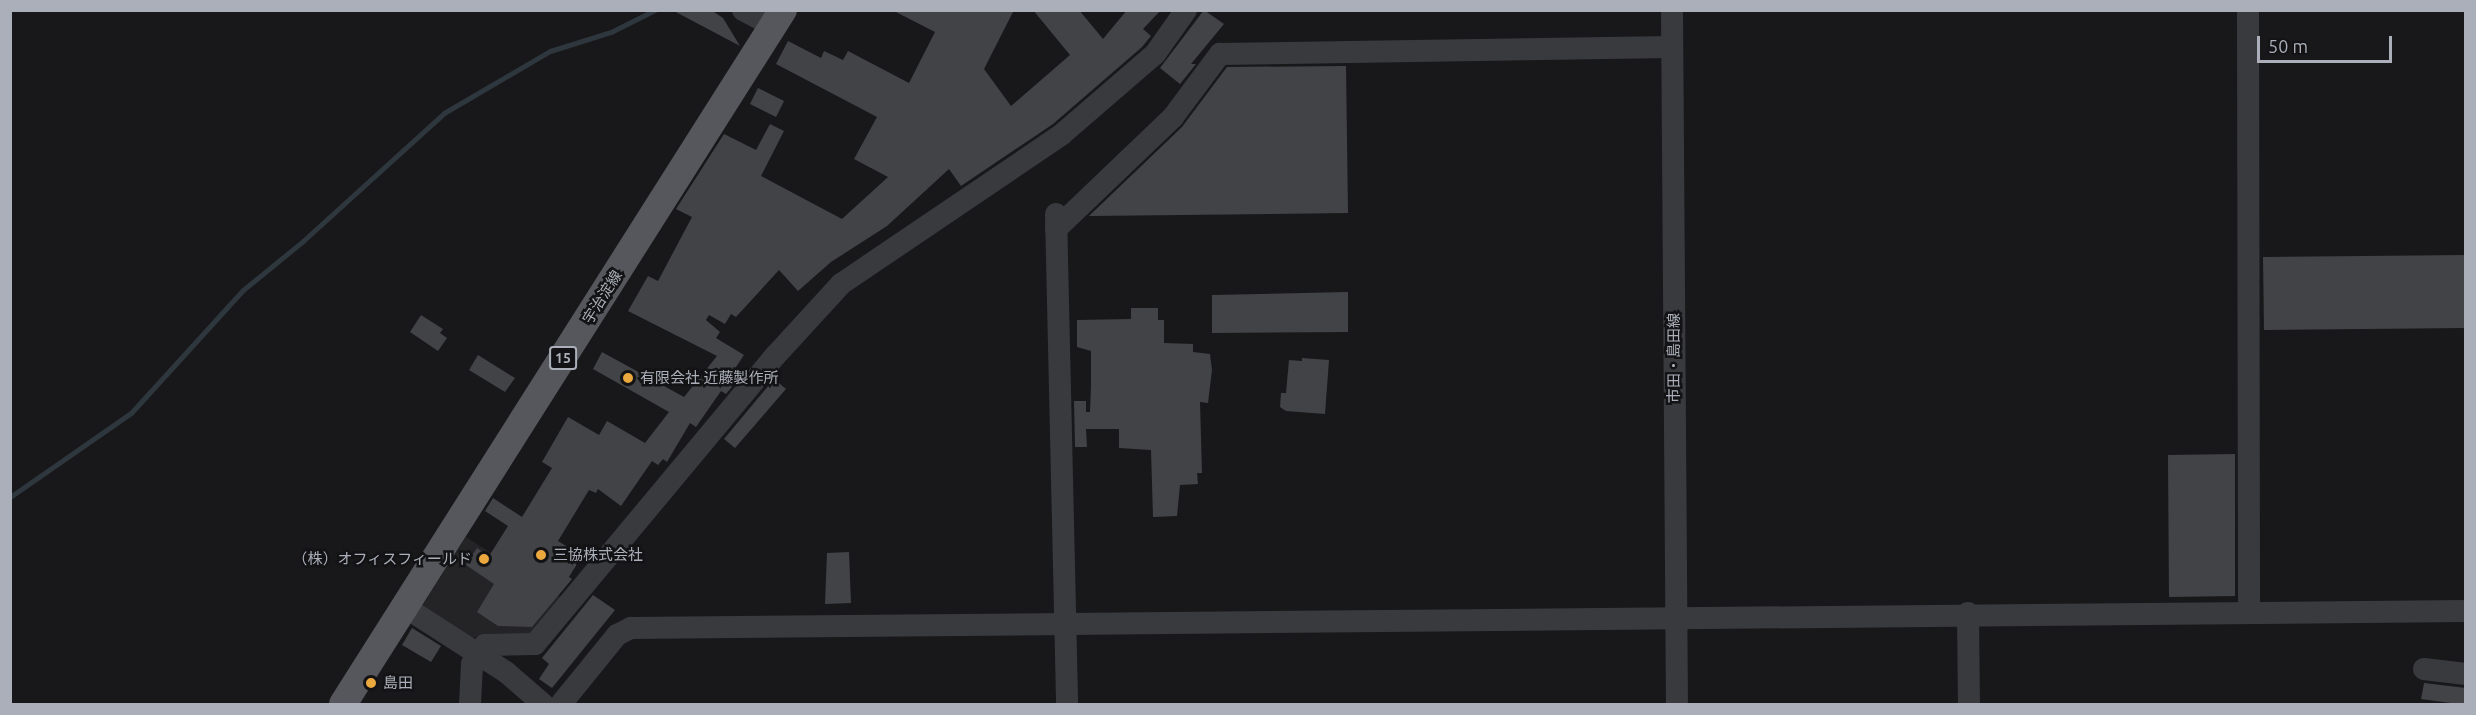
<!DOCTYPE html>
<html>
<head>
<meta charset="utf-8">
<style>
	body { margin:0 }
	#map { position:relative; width:2476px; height:715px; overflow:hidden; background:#18181a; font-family:Ubuntu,"Noto Sans JP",sans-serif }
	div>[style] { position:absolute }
	.built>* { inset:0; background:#242426 }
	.stream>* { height:5px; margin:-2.5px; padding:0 2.5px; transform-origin:2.5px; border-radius:2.5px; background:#2e373d }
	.building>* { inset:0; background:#424346 }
	.minor>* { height:22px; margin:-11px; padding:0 11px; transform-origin:11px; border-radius:11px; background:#393a3e }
	.major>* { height:28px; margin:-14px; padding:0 14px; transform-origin:14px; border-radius:14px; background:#55575d }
	.dots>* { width:16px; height:16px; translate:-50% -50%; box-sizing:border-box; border:3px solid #131315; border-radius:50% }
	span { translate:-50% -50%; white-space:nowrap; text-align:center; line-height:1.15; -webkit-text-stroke:5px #131315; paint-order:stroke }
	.shield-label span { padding:2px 4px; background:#131315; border:2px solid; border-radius:4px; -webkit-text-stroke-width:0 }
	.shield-label { font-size:14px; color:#aaafb9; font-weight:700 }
	.street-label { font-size:15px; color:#aaafb9 }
	.poi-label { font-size:15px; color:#aaafb9 }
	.left { translate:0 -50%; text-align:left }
	.right { translate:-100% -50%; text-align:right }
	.frame { position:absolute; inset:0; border:12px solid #aaafb9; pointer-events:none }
	.scale { position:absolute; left:2257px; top:36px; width:135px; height:27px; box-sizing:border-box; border:3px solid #aaafb9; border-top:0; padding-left:8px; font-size:18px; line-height:21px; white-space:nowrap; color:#aaafb9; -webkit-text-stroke:4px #131315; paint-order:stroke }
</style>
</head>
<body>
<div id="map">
	<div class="built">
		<i style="clip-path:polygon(466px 537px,562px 598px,537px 634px,468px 638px,422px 606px)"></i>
	</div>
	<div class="stream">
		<i style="left:10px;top:497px;width:147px;rotate:-34.8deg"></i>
		<i style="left:131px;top:413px;width:166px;rotate:-47.7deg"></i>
		<i style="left:243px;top:290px;width:77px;rotate:-39.2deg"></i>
		<i style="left:303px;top:241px;width:190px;rotate:-42.2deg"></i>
		<i style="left:444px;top:113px;width:123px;rotate:-30.3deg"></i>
		<i style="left:550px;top:51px;width:64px;rotate:-17.3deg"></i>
		<i style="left:611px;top:32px;width:49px;rotate:-26.6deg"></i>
	</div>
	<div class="building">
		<i style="clip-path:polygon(672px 10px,711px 10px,723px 18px,740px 46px)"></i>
		<i style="clip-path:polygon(892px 10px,1014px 10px,984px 69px,1011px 106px,1070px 55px,1033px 10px,1079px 10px,1103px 39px,1127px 10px,1161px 10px,1143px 29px,1151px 36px,1142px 47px,1053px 124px,961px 186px,949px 169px,887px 226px,831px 262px,798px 291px,779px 270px,736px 317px,731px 314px,725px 324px,709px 315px,706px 320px,720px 332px,716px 338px,744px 355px,732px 373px,739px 378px,726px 394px,721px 391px,696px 427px,690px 423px,667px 462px,663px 459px,658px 465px,652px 461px,621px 506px,598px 489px,596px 493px,589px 490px,558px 541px,582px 556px,569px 577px,572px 579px,532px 627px,498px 626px,477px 612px,494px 584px,466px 565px,477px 548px,489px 556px,508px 526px,485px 511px,493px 498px,522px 517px,552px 468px,542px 462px,568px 417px,599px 435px,607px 421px,645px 443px,669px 412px,593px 369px,602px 352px,684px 397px,717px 356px,628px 311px,648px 276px,658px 281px,692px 217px,676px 209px,724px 134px,756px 150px,770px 124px,784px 131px,761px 176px,842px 219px,888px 177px,854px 159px,877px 117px,776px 64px,788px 41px,821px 58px,824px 51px,843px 60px,848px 51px,909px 83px,935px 32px)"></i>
		<i style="clip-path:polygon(1204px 10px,1224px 24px,1191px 64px,1196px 64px,1180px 84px,1160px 68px)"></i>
		<i style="clip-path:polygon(1346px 66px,1348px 213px,1089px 216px,1182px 127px,1227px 67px)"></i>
		<i style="clip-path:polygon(758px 88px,784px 101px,776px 117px,750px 104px)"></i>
		<i style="clip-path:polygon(2466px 255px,2466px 328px,2264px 330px,2263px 257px)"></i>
		<i style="clip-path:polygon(1348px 292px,1348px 332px,1212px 333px,1212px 295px)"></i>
		<i style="clip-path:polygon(1131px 308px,1158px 308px,1158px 320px,1164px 320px,1164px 343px,1193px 344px,1193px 352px,1210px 354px,1212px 370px,1208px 403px,1200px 402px,1202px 473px,1197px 473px,1198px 484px,1180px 485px,1177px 516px,1153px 517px,1151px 450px,1119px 448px,1119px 429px,1086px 429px,1087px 447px,1075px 447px,1074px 401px,1086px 401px,1086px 412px,1090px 412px,1091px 386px,1091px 351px,1077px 347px,1077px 320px,1131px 319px)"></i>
		<i style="clip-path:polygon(421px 315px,443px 329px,440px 333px,447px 338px,438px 351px,410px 332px)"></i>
		<i style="clip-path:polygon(478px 355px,515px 378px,505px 392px,469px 370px)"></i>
		<i style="clip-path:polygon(1302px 358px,1329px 360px,1325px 414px,1286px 411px,1280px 407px,1281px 393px,1286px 393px,1289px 360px,1302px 361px)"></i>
		<i style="clip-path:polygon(774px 379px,786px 389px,735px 448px,724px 439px)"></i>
		<i style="clip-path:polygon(2235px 454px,2235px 596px,2169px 597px,2168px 455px)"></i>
		<i style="clip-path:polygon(849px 552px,851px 603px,825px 604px,827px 553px)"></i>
		<i style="clip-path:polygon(593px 595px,615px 610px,552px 688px,539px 679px,549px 664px,542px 658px)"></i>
		<i style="clip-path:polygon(412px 628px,441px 646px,431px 662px,402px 645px)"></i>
		<i style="clip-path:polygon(2424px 683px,2466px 688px,2466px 705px,2421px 699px)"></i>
	</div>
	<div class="minor">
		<i style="left:743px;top:10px;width:34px;rotate:28deg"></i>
		<i style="left:1672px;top:10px;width:694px;rotate:89.59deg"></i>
		<i style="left:2248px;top:10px;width:603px;rotate:89.9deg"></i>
		<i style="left:1056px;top:214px;width:490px;rotate:88.7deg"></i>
		<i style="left:1056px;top:229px;width:162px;rotate:-43.7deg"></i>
		<i style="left:1173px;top:117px;width:79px;rotate:-53.3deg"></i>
		<i style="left:1220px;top:54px;width:452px;rotate:-0.9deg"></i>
		<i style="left:405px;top:607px;width:120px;rotate:32.8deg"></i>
		<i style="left:506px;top:672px;width:49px;rotate:40.9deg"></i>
		<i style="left:1968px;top:613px;width:91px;rotate:89.4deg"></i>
		<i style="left:2424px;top:669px;width:42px;rotate:6.8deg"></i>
		<i style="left:470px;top:704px;width:40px;rotate:-87.1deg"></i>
		<i style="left:472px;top:664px;width:23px;rotate:-56deg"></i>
		<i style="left:485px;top:645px;width:50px;rotate:-1.1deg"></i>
		<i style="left:535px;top:644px;width:376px;rotate:-50.2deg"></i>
		<i style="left:776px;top:355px;width:96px;rotate:-47.5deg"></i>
		<i style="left:841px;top:284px;width:266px;rotate:-34.1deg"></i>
		<i style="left:1061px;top:135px;width:124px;rotate:-40.8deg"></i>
		<i style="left:1155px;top:54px;width:54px;rotate:-54.8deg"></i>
		<i style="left:561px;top:704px;width:89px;rotate:-50.9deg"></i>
		<i style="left:617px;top:635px;width:16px;rotate:-27deg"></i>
		<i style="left:631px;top:628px;width:1835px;rotate:-0.53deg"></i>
	</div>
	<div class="major">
		<i style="left:343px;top:704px;width:822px;rotate:-57.63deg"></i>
	</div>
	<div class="dots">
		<i style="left:628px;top:378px;background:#eba83e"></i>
		<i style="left:541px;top:555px;background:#eba83e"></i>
		<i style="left:484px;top:559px;background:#eba83e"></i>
		<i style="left:371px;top:683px;background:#eba83e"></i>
	</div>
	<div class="shield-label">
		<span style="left:563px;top:358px">15</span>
	</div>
	<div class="street-label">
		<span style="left:602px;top:297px;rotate:-58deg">宇治淀線</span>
		<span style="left:1674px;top:358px;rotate:-90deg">市田・島田線</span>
	</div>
	<div class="poi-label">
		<span class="left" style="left:640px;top:378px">有限会社 近藤製作所</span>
		<span class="left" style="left:553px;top:555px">三協株式会社</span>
		<span class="right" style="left:472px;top:559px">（株）オフィスフィールド</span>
		<span class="left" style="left:383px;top:683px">島田</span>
	</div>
	<div class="frame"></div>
	<div class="scale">50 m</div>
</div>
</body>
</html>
